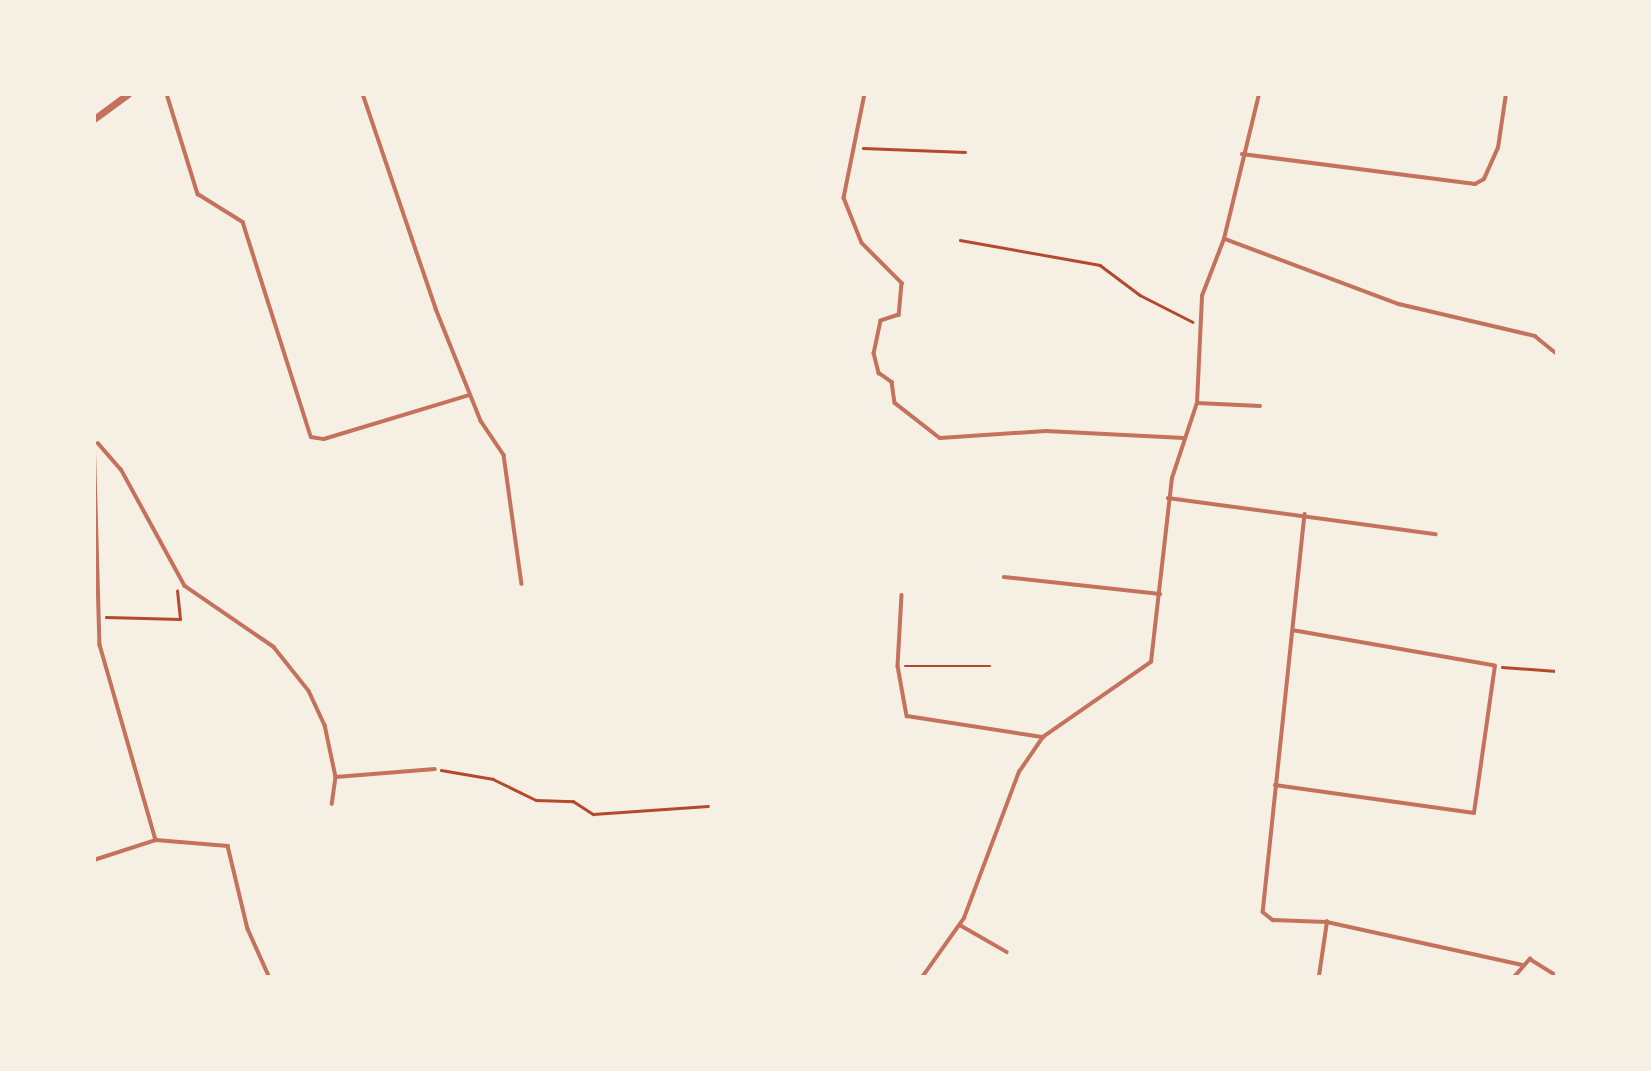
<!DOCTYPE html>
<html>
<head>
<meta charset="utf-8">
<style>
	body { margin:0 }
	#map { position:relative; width:1651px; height:1071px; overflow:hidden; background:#f6efe4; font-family:Jost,sans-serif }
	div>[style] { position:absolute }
	.path>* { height:2.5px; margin:-1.25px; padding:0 1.25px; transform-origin:1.25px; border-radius:1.25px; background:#b5482f }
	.service>* { height:3.5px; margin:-1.75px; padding:0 1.75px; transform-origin:1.75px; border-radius:1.75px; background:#c5725c }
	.minor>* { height:7px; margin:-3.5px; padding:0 3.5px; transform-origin:3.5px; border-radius:3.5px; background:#c5725c }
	span { translate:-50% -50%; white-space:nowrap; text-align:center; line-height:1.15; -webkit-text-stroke:7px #f6efe4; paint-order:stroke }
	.frame { position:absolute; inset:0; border:96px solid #f6efe4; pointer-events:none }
</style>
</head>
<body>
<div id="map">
	<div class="path">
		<i style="left:863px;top:148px;width:102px;rotate:2.2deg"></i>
		<i style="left:960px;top:240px;width:142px;rotate:10.1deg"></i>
		<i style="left:1100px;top:265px;width:50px;rotate:36.9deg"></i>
		<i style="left:1140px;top:295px;width:59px;rotate:27deg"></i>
		<i style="left:106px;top:617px;width:74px;rotate:1.5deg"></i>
		<i style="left:180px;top:619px;width:28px;rotate:-96deg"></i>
		<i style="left:905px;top:666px;width:85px"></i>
		<i style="left:1502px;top:667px;width:54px;rotate:4.2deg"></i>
		<i style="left:441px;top:770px;width:53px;rotate:9.8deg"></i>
		<i style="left:493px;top:779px;width:48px;rotate:26deg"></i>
		<i style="left:536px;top:800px;width:37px;rotate:2deg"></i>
		<i style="left:573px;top:801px;width:24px;rotate:33deg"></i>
		<i style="left:593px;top:814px;width:115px;rotate:-4deg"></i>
	</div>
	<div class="service">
		<i style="left:167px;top:94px;width:105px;rotate:72.8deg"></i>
		<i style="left:198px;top:194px;width:53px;rotate:31.9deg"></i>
		<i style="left:243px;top:222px;width:225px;rotate:72.4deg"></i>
		<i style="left:311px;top:437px;width:13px;rotate:9deg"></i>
		<i style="left:324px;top:439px;width:152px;rotate:-16.8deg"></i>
		<i style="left:363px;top:94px;width:227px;rotate:71.2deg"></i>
		<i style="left:436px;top:309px;width:121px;rotate:68.1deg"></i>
		<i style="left:481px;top:421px;width:41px;rotate:55.9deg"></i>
		<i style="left:504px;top:455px;width:130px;rotate:82.1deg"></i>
		<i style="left:865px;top:94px;width:106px;rotate:101.4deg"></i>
		<i style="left:844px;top:198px;width:48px;rotate:68.2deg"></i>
		<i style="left:862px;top:243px;width:57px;rotate:45deg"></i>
		<i style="left:902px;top:283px;width:32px;rotate:95deg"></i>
		<i style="left:899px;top:315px;width:19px;rotate:162deg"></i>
		<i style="left:881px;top:321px;width:33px;rotate:102deg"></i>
		<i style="left:874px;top:353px;width:21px;rotate:76deg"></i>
		<i style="left:879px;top:373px;width:16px;rotate:35deg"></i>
		<i style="left:892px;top:382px;width:21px;rotate:82deg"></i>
		<i style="left:895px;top:403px;width:57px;rotate:37.9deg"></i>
		<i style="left:940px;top:438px;width:106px;rotate:-3.8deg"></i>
		<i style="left:1046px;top:431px;width:138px;rotate:2.9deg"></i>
		<i style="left:1242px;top:154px;width:235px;rotate:7.3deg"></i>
		<i style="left:1475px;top:184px;width:10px;rotate:-29deg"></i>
		<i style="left:1484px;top:179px;width:34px;rotate:-66deg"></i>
		<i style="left:1498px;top:148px;width:55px;rotate:-81.6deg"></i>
		<i style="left:1225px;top:239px;width:186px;rotate:20.5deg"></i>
		<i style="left:1399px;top:304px;width:140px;rotate:13.2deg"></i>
		<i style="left:1535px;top:336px;width:27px;rotate:39deg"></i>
		<i style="left:1197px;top:403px;width:63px;rotate:2.7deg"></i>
		<i style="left:94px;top:433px;width:212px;rotate:88.4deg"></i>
		<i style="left:100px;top:645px;width:203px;rotate:74deg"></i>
		<i style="left:98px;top:443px;width:35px;rotate:49deg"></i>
		<i style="left:121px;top:469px;width:133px;rotate:61.3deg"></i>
		<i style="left:185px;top:586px;width:108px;rotate:34.4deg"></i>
		<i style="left:274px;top:647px;width:56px;rotate:51.5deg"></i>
		<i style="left:309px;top:691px;width:38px;rotate:65deg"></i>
		<i style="left:325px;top:725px;width:53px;rotate:78.1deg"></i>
		<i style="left:336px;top:777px;width:27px;rotate:98deg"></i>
		<i style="left:1168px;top:498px;width:270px;rotate:7.7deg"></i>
		<i style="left:1305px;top:514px;width:400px;rotate:96deg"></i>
		<i style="left:1263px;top:912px;width:13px;rotate:39deg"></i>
		<i style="left:1273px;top:920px;width:54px;rotate:2.1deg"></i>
		<i style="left:1327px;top:922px;width:201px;rotate:12.4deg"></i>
		<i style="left:1004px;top:577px;width:157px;rotate:6.2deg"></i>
		<i style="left:902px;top:595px;width:71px;rotate:93.2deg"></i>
		<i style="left:898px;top:666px;width:51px;rotate:79.8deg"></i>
		<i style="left:907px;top:716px;width:138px;rotate:8.8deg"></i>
		<i style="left:336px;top:777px;width:99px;rotate:-4.6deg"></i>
		<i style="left:1275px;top:785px;width:201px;rotate:8deg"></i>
		<i style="left:1474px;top:813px;width:148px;rotate:-81.9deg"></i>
		<i style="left:1495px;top:666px;width:204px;rotate:-170.1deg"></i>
		<i style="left:94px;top:860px;width:65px;rotate:-17.9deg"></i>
		<i style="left:156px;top:840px;width:72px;rotate:4.8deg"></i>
		<i style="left:228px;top:846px;width:85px;rotate:76.5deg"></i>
		<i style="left:248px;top:929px;width:51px;rotate:65.9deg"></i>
		<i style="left:960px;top:925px;width:54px;rotate:29.9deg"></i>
		<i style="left:923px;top:976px;width:71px;rotate:-54.7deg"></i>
		<i style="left:964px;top:918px;width:156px;rotate:-69.4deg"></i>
		<i style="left:1019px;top:772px;width:42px;rotate:-55.6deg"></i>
		<i style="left:1043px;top:737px;width:131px;rotate:-34.8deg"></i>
		<i style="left:1151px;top:662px;width:185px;rotate:-83.5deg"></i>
		<i style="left:1172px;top:478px;width:79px;rotate:-71.6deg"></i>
		<i style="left:1197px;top:403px;width:107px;rotate:-87.3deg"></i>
		<i style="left:1202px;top:296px;width:61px;rotate:-68.9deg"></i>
		<i style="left:1224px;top:239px;width:149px;rotate:-76.4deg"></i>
		<i style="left:1319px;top:976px;width:55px;rotate:-81.6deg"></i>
		<i style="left:1515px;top:976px;width:23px;rotate:-49deg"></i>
		<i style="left:1530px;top:959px;width:31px;rotate:32deg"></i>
	</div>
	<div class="minor">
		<i style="left:94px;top:119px;width:42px;rotate:-36.3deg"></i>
	</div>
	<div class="frame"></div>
</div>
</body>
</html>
